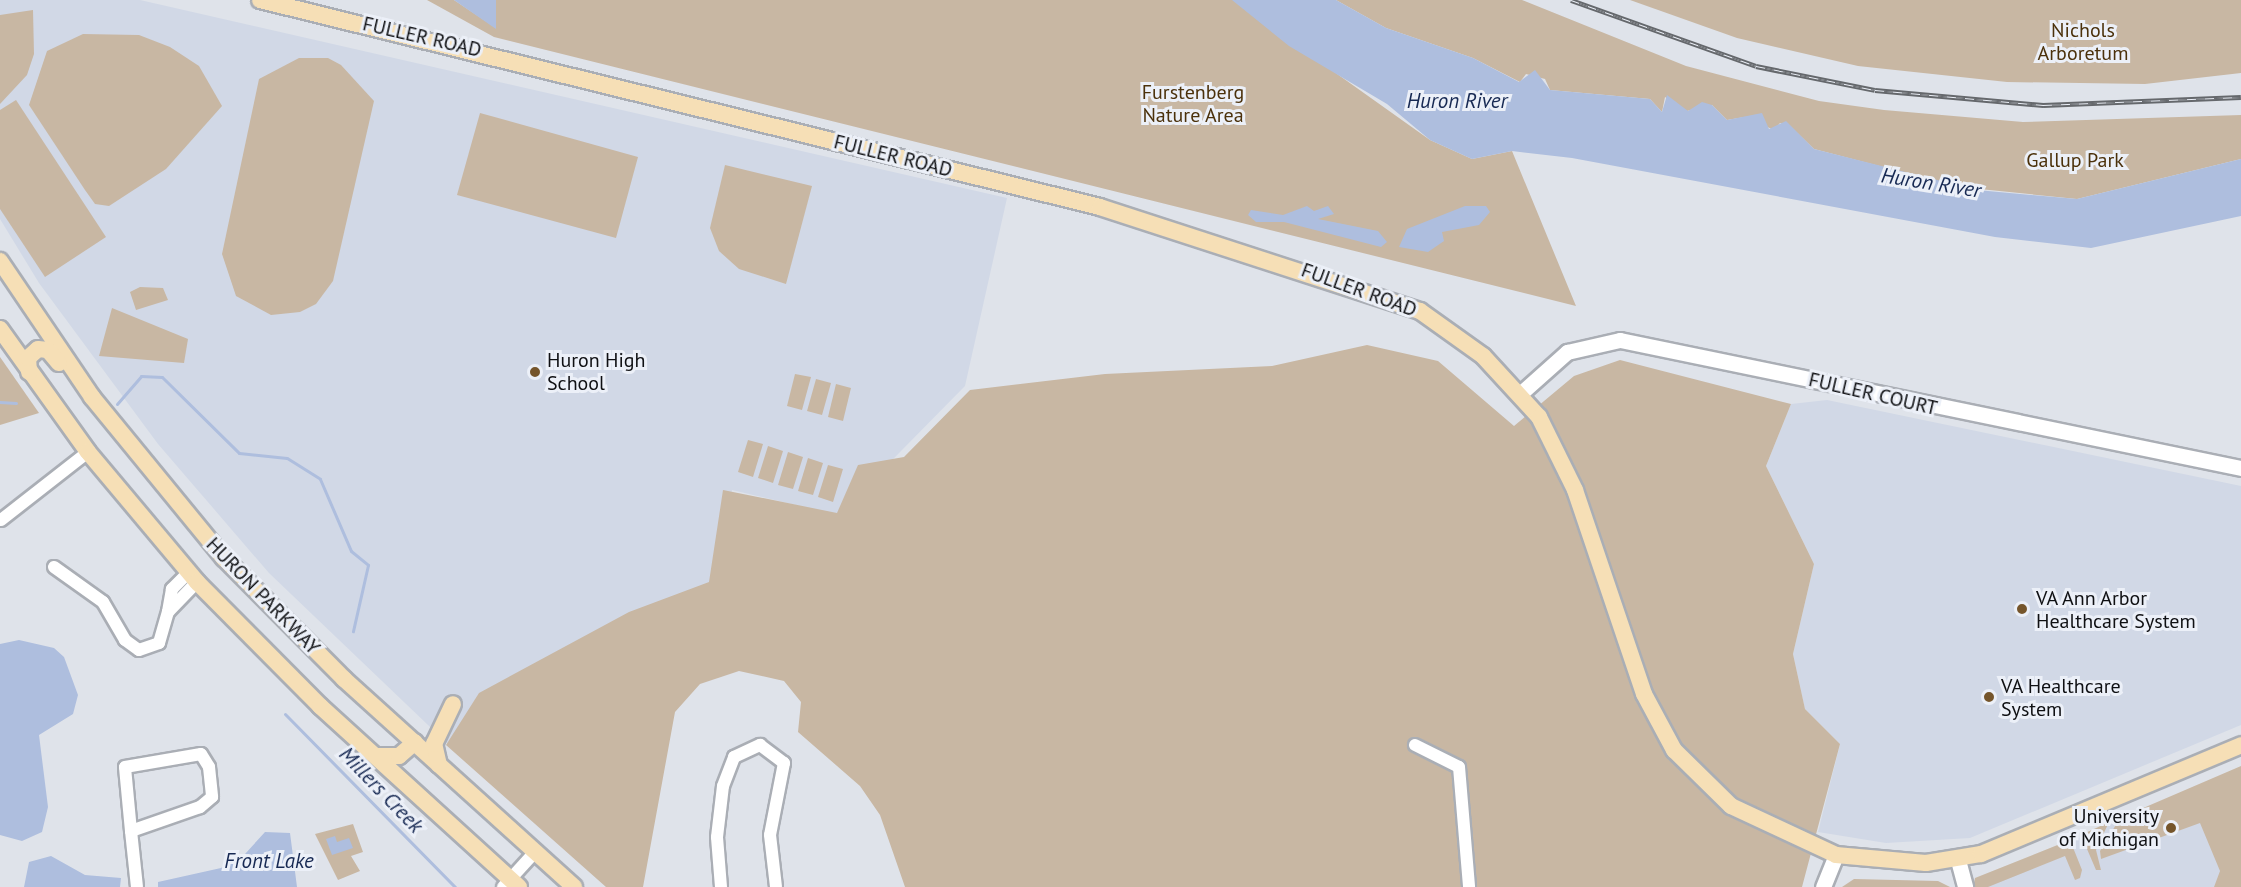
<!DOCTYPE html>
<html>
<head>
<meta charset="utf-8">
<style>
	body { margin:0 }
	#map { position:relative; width:2241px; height:887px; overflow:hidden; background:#dfe3ea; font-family:"PT Sans",sans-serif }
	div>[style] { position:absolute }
	.built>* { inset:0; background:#d1d8e6 }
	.green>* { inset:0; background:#c8b7a3 }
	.water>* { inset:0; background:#aebede }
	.stream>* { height:3px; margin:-1.5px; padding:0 1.5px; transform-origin:1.5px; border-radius:1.5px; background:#aebede }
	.roads { filter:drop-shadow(2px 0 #aaaeb5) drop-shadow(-2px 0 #aaaeb5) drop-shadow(0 2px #aaaeb5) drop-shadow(0 -2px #aaaeb5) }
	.minor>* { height:12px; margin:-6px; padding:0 6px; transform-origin:6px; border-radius:6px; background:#fff }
	.tertiary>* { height:15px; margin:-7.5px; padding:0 7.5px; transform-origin:7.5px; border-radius:7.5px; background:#fff }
	.secondary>* { height:16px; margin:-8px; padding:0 8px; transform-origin:8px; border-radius:8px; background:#f6dfb6 }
	.rail>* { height:5px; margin-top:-2.5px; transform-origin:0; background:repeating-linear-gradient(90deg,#ecf0f8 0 9px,#65686c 0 18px); box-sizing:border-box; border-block:2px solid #65686c }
	.dots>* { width:16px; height:16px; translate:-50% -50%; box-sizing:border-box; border:3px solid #ecf0f8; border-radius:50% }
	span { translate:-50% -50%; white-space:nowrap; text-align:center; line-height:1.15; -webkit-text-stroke:6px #ecf0f8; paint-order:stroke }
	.park-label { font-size:20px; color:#4b310b }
	.street-label { font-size:20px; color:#0f1013 }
	.poi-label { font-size:20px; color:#0f1013 }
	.left { translate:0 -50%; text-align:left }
	.right { translate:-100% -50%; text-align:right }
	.water-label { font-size:21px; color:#172953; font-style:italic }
</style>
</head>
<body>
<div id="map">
	<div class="built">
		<i style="clip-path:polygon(0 0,140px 0,1007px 198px,965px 386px,838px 515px,732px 490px,715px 585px,473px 768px,269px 573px,158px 444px,39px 283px,0 219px)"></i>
		<i style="clip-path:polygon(1827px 400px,2241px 486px,2241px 725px,1970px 838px,1886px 843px,1818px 832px,1840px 744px,1805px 709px,1793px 654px,1814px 564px,1766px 466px,1791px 404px)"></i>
		<i style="clip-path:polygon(2241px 769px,2241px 887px,1962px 887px)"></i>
	</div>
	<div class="green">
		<i style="clip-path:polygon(427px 0,454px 0,496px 28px,496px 0,1233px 0,1430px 140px,1472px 159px,1512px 151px,1576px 306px,494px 37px)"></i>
		<i style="clip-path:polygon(1336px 0,1522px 0,1686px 66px,1819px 101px,1884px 110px,2023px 122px,2241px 115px,2241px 159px,2077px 199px,1960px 187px,1814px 149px,1790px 126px,1780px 123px,1774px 130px,1745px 117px,1727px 120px,1712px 105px,1687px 111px,1665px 97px,1662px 112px,1650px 99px,1550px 90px,1545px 79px,1526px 74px,1520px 82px,1473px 58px,1386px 28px)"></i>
		<i style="clip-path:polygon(1630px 0,2241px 0,2241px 73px,2145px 84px,2007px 82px,1858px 66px,1737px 38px)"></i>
		<i style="clip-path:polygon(33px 10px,34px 54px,27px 75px,0 104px,0 15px)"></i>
		<i style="clip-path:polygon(83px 34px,139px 35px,170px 47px,199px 66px,222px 106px,166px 169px,109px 206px,95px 204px,85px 190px,29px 105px,47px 51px)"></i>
		<i style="clip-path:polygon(299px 58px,328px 58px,341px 65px,374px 101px,333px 281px,316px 304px,300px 312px,271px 315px,236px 296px,222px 254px,259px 79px)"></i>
		<i style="clip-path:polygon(16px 100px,106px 237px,45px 277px,0 209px,0 110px)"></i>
		<i style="clip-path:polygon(480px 113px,638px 157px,616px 238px,457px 195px)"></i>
		<i style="clip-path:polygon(725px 165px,812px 186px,786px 284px,739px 269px,719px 251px,710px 228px)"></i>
		<i style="clip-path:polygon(140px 287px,163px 288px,168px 300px,136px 310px,130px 292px)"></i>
		<i style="clip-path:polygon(112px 308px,188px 339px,184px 363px,99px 356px)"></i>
		<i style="clip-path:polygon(1367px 345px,1438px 361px,1514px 426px,1574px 376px,1620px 360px,1791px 404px,1766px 466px,1814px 564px,1793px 654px,1805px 709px,1840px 744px,1802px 887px,905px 887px,880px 815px,860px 786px,798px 732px,801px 702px,784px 681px,739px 671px,700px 684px,675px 712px,643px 887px,606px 887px,446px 745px,479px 693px,629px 612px,709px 582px,723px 490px,837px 513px,858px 465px,904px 457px,970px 390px,1105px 374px,1272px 366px)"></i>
		<i style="clip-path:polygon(0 357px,39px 413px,0 425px)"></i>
		<i style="clip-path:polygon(795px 374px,811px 377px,802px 410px,787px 406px)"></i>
		<i style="clip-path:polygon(816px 379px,831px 383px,822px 415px,807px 411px)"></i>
		<i style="clip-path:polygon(836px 384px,851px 388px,843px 421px,828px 417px)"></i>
		<i style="clip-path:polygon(748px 440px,763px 444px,753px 477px,738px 472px)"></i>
		<i style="clip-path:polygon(768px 446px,783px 451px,773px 483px,758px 478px)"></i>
		<i style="clip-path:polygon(788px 452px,803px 457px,793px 489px,778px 485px)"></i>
		<i style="clip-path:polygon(808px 458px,823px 463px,813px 495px,798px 491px)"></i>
		<i style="clip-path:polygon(828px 465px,843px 469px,833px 502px,818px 497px)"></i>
		<i style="clip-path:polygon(2241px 766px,2241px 887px,2214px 887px,2220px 871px,2200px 823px,2101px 859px,2100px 851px,2120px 818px)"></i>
		<i style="clip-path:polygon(2109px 822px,2096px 850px,2101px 870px,2096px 870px,2081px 835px)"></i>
		<i style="clip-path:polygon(353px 824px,363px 852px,351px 856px,360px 871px,338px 880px,315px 834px)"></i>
		<i style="clip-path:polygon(2070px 840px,2082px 870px,2080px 878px,2075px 880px,2065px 856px,1988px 887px,1973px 887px,1975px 878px)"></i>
		<i style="clip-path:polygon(1854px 879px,1938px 881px,1950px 887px,1842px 887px)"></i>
	</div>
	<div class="water">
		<i style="clip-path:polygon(454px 0,496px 0,496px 29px)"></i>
		<i style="clip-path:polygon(1232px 0,1336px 0,1386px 28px,1473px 58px,1519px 82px,1535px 70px,1550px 90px,1650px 99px,1662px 112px,1667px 95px,1688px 111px,1702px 102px,1712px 105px,1727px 120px,1762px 113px,1769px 129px,1786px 121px,1814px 149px,1977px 190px,2077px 199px,2241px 159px,2241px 216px,2091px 248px,1995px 237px,1572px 158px,1512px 151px,1472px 159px,1430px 140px,1387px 104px,1289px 46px)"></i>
		<i style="clip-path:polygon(1307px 206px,1314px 211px,1328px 206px,1334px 214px,1318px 219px,1378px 231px,1387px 242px,1381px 247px,1284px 222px,1256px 222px,1248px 215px,1251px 210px,1283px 215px)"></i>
		<i style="clip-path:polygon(1465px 206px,1486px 206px,1490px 212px,1479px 225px,1442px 232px,1444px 241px,1428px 252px,1399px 247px,1407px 229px)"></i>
		<i style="clip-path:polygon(19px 640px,54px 648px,64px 657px,78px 695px,73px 714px,39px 735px,48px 807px,42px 832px,22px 841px,0 835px,0 644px)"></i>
		<i style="clip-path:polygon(265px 832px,290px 833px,297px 887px,158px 887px,158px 882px,221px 868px,245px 854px)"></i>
		<i style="clip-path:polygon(335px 836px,337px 842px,349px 838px,353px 848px,332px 855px,326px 839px)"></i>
		<i style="clip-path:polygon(51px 856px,85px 875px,121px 878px,120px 887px,24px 887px,29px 862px)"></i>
	</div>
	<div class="stream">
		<i style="left:0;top:402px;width:16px;rotate:4deg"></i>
		<i style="left:117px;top:404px;width:37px;rotate:-49deg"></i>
		<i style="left:141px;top:376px;width:21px;rotate:3deg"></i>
		<i style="left:162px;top:377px;width:108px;rotate:44.6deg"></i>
		<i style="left:239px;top:453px;width:48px;rotate:5.9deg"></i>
		<i style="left:287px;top:458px;width:39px;rotate:32deg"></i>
		<i style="left:320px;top:479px;width:78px;rotate:66.7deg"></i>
		<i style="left:351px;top:551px;width:22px;rotate:39deg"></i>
		<i style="left:368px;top:565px;width:68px;rotate:102.8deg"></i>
		<i style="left:285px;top:714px;width:243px;rotate:45.5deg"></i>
	</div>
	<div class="roads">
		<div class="minor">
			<i style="left:1px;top:520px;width:110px;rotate:-38deg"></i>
			<i style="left:54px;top:567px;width:60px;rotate:35.5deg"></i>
			<i style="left:103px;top:602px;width:44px;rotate:59.9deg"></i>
			<i style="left:125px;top:640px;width:17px;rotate:36deg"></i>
			<i style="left:139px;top:650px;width:21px;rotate:-19deg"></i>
			<i style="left:159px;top:643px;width:32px;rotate:-74deg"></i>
			<i style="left:188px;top:573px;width:23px;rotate:135deg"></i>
			<i style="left:172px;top:589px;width:23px;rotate:100deg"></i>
			<i style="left:168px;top:612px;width:42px;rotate:-46deg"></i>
			<i style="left:1415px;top:745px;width:49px;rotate:26.6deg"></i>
			<i style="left:1459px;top:767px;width:120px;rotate:85.2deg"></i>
			<i style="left:201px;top:754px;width:15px;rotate:58deg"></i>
			<i style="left:209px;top:767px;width:30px;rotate:84deg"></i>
			<i style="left:212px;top:797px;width:16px;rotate:140deg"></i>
			<i style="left:200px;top:807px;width:73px;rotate:160.8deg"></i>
			<i style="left:131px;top:831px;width:64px;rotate:-95.4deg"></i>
			<i style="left:125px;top:767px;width:77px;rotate:-9.7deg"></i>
			<i style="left:131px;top:831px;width:56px;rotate:83.9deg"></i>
			<i style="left:503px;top:887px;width:47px;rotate:-47.6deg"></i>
			<i style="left:721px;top:887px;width:50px;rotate:-94.6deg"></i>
			<i style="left:717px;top:837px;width:51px;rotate:-83.3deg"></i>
			<i style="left:723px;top:786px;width:31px;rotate:-69deg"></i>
			<i style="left:734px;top:757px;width:29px;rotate:-25deg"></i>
			<i style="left:760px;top:745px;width:30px;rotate:37deg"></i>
			<i style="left:784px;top:763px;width:73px;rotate:101deg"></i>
			<i style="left:770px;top:835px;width:52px;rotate:83.4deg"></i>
		</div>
		<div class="tertiary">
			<i style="left:1521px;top:393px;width:62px;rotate:-41.7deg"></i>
			<i style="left:1567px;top:352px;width:54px;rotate:-12.8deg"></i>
			<i style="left:1620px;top:340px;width:634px;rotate:11.65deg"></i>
			<i style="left:1958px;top:860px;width:28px;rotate:75deg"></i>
			<i style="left:1823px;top:887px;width:35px;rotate:-68deg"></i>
		</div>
		<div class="secondary">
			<i style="left:260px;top:0;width:865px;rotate:13.84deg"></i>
			<i style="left:1100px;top:207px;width:336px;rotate:18deg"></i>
			<i style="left:1420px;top:311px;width:77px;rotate:35.5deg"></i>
			<i style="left:1483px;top:356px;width:83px;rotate:47.4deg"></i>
			<i style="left:1539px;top:417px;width:81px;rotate:63.7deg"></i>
			<i style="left:1575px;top:490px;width:215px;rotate:71.3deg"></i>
			<i style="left:1644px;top:694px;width:64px;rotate:61.8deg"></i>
			<i style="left:1674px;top:750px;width:80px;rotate:44.5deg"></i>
			<i style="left:1731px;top:806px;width:116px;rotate:25deg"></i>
			<i style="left:1836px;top:855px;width:90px;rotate:5.1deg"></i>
			<i style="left:1926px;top:863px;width:56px;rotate:-9.3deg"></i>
			<i style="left:1981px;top:854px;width:282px;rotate:-22.7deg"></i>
			<i style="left:0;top:261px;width:164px;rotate:55.9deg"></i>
			<i style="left:92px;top:397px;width:208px;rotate:50.7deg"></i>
			<i style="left:224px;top:558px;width:170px;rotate:45.2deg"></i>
			<i style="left:344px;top:679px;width:310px;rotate:42.1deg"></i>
			<i style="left:0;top:329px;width:151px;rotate:54.4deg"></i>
			<i style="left:88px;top:452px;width:170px;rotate:50deg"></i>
			<i style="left:197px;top:582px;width:175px;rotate:45.2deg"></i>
			<i style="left:320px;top:706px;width:269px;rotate:42.3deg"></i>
			<i style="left:29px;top:372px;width:14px;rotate:-94deg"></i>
			<i style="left:28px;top:358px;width:13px;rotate:-42deg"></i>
			<i style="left:38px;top:349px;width:10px;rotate:6deg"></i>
			<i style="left:48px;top:350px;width:17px;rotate:50deg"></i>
			<i style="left:376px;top:756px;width:23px"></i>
			<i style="left:399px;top:756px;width:21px;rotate:-41deg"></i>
			<i style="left:439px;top:765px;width:22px;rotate:-103deg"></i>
			<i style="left:434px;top:744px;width:44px;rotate:-64.6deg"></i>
		</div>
	</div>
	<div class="rail">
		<i style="left:1571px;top:0;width:196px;rotate:19.6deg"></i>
		<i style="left:1756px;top:66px;width:121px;rotate:11.4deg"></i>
		<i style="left:1875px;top:90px;width:169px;rotate:5.1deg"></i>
		<i style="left:2043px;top:105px;width:198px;rotate:-2.3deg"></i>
	</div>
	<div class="dots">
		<i style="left:535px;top:372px;background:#75552b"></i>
		<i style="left:2022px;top:609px;background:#75552b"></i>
		<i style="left:1989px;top:697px;background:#75552b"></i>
		<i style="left:2171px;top:828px;background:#75552b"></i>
	</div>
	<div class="park-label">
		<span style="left:2083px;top:42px">Nichols<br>Arboretum</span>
		<span style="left:1193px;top:104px">Furstenberg<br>Nature Area</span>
		<span style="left:2075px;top:160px">Gallup Park</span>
	</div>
	<div class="street-label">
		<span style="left:422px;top:37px;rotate:13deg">FULLER ROAD</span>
		<span style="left:893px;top:156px;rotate:14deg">FULLER ROAD</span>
		<span style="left:1359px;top:290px;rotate:20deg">FULLER ROAD</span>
		<span style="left:1873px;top:394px;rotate:13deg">FULLER COURT</span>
		<span style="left:263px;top:596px;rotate:46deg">HURON PARKWAY</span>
	</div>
	<div class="poi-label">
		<span class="left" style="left:547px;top:372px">Huron High<br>School</span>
		<span class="left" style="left:2036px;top:610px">VA Ann Arbor<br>Healthcare System</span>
		<span class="left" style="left:2001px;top:698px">VA Healthcare<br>System</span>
		<span class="right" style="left:2159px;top:828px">University<br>of Michigan</span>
	</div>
	<div class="water-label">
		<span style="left:1457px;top:101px">Huron River</span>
		<span style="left:1931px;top:183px;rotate:9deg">Huron River</span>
		<span style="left:381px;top:790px;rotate:46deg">Millers Creek</span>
		<span style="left:269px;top:861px">Front Lake</span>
	</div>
</div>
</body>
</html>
